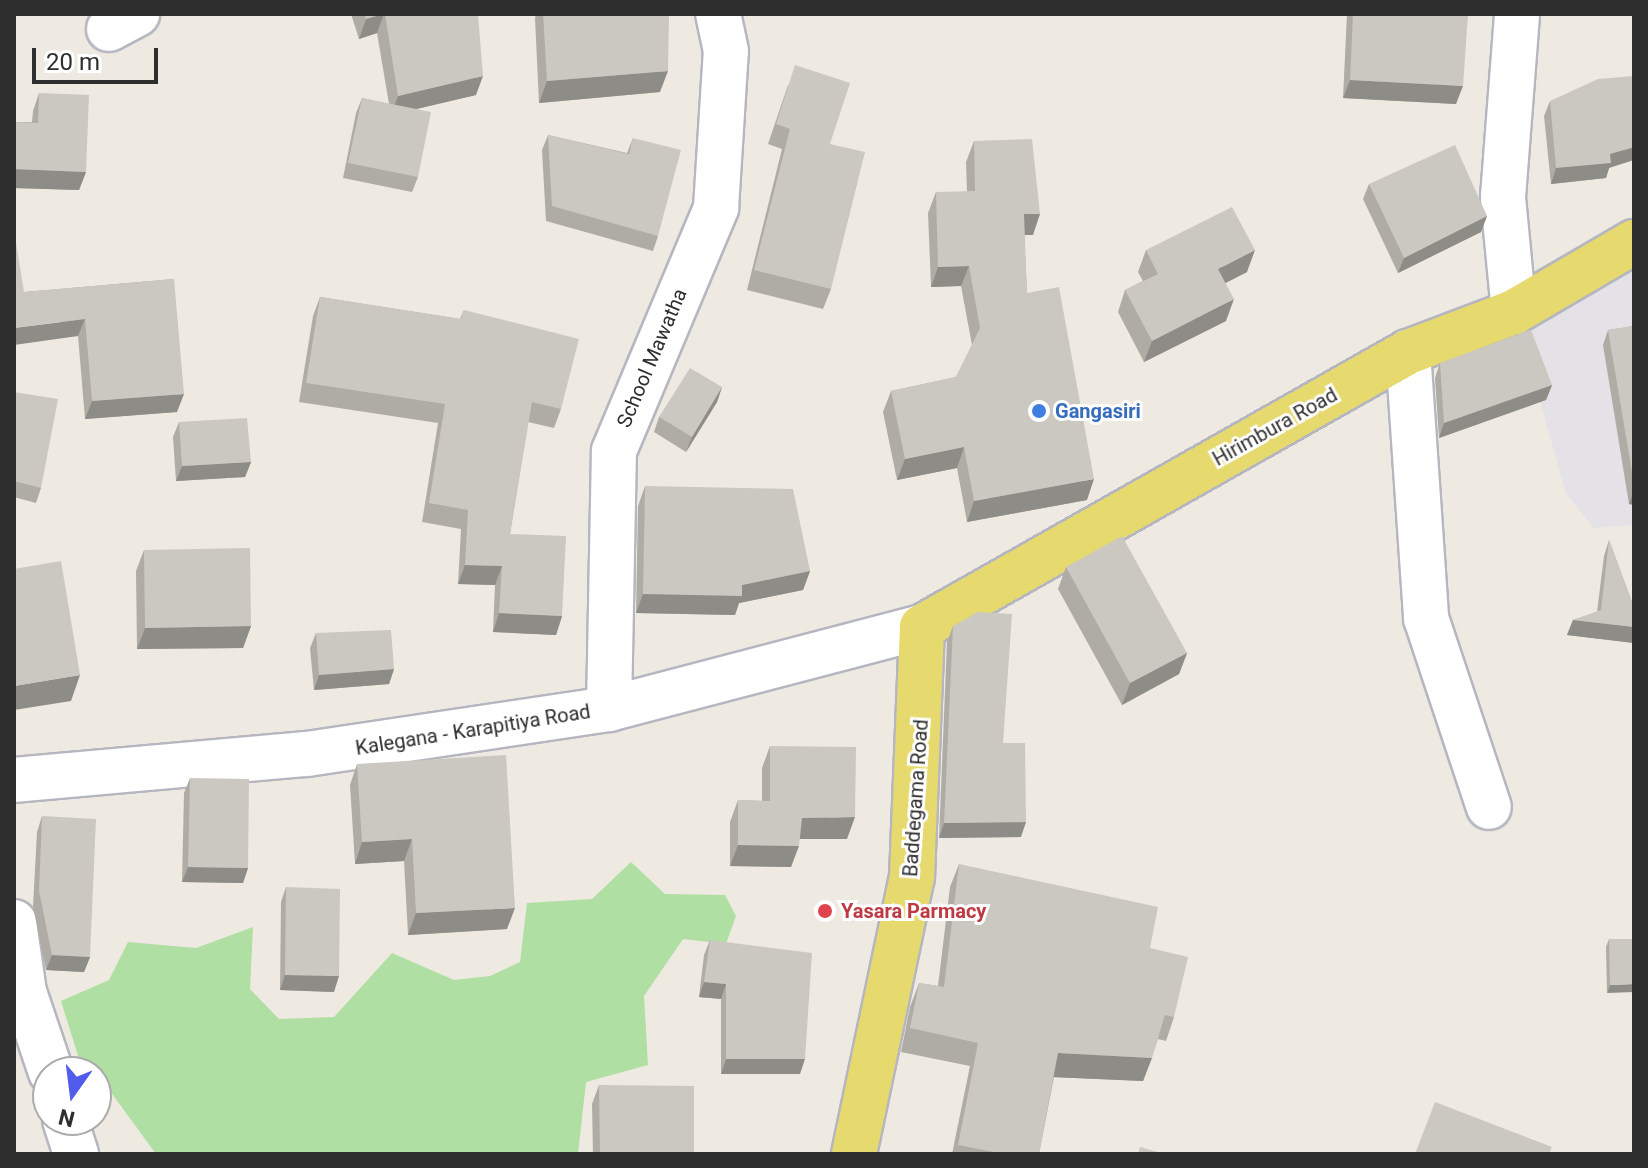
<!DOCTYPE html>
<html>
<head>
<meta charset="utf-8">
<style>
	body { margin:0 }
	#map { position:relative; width:1648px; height:1168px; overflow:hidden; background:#eeeae2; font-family:Roboto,sans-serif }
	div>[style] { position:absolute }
	.industrial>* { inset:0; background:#e4e1e7 }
	.green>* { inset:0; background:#b0dfa3 }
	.roads { filter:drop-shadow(2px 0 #b5b6c0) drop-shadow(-2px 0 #b5b6c0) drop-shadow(0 2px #b5b6c0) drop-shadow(0 -2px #b5b6c0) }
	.street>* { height:44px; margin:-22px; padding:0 22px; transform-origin:22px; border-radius:22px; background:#fff }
	.secondary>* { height:44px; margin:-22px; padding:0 22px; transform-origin:22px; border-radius:22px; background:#fff }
	.primary>* { height:44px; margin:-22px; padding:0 22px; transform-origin:22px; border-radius:22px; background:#e6d96e }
	.wall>* { inset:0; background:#aeaca5 }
	.shaded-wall>* { inset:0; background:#8d8c86 }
	.building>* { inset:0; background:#cac8c0 }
	.dots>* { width:22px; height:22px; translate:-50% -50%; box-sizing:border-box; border:4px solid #fff; border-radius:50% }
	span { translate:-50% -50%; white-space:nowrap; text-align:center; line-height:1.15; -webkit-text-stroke:6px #fff; paint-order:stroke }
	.street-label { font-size:20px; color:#2e2e2e }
	.shop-label { font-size:20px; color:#366cbe; font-weight:700 }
	.left { translate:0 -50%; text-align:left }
	.health-label { font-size:20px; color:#be3a42; font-weight:700 }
	.frame { position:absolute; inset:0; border:16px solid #2e2e2e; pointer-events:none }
	.north { position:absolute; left:32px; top:1056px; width:80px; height:80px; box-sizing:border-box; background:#fff; border:2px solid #ababab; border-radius:50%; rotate:194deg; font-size:22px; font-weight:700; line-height:32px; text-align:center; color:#2e2e2e }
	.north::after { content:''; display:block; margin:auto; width:28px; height:36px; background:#515bec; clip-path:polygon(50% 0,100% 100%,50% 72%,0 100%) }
	.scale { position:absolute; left:32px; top:48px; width:126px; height:36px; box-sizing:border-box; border:4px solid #2e2e2e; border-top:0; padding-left:10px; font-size:24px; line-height:28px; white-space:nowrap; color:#2e2e2e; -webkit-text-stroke:6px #fff; paint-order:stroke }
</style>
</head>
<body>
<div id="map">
	<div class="industrial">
		<i style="clip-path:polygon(1618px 250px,1634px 268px,1634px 525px,1594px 528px,1566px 494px,1515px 312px)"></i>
	</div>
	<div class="green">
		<i style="clip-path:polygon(631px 862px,665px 894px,725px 895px,736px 916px,726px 944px,683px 939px,644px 996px,648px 1065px,586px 1082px,578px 1154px,156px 1154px,96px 1072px,80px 1062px,61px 1001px,109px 980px,128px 942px,196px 948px,253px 927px,250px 989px,279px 1019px,334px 1017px,392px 953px,454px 980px,490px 976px,520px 962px,527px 903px,592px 899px)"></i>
	</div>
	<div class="roads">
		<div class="street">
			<i style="left:109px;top:29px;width:32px;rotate:-28deg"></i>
			<i style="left:1514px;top:312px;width:116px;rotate:-95.5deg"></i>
			<i style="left:1503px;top:197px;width:184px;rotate:-85.6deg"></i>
			<i style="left:1408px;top:352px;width:267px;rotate:86.1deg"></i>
			<i style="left:1426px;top:618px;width:199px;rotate:71.6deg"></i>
			<i style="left:609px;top:709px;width:258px;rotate:-88.9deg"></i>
			<i style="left:614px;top:451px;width:264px;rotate:-67.2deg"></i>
			<i style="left:716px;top:208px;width:157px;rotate:-86.4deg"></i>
			<i style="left:726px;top:51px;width:38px;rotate:-102deg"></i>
			<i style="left:14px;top:922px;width:71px;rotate:81.9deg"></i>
			<i style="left:24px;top:992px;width:84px;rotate:71.4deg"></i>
			<i style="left:65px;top:1120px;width:36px;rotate:72deg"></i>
		</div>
		<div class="secondary">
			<i style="left:14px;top:780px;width:294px;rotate:-5.1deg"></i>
			<i style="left:307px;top:754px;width:305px;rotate:-8.5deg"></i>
			<i style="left:609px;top:709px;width:324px;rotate:-14.7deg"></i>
		</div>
		<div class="primary">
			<i style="left:854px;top:1154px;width:283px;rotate:-78.2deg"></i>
			<i style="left:912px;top:877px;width:250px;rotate:-87.7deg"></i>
			<i style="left:922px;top:627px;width:558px;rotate:-29.5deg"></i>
			<i style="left:1408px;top:352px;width:113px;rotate:-20.7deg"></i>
			<i style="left:1514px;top:312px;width:139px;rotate:-30.3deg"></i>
		</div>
	</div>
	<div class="wall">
		<i style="clip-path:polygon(351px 14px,478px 14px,476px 95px,416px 109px,418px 177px,412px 192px,343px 178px,356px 113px,362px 98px,389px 104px,377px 33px,359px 39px)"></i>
		<i style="clip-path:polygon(536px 14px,669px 14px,660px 92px,539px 103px,535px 18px)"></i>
		<i style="clip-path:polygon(1347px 14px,1468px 14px,1456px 104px,1343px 98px)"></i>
		<i style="clip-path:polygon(788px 85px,830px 144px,831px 289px,823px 309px,747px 290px,782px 149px,768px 144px)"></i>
		<i style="clip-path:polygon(39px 93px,86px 172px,79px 190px,14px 188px,14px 122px,32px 122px,33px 111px)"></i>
		<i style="clip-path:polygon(1550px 101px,1609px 168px,1606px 178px,1551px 184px,1544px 116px)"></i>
		<i style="clip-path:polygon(548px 135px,627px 153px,633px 138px,658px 236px,653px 251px,546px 221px,542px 150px)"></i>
		<i style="clip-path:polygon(974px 141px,1033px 235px,1024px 235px,1027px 293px,1087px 500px,967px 522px,957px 468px,897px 480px,883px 412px,891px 391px,956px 377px,972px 345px,961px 286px,931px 287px,928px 213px,936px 192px,967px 192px,966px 162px)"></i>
		<i style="clip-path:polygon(1369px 184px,1487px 216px,1481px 232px,1398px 273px,1363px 199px)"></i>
		<i style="clip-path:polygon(1146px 250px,1247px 272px,1225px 283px,1226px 321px,1144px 362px,1118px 312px,1125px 290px,1143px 281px,1138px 272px)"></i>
		<i style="clip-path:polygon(174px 279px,177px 412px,85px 419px,78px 336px,24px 292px)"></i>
		<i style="clip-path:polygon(320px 297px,460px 319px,464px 310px,561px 409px,554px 428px,528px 422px,510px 534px,562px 616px,556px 635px,493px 632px,495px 585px,458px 584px,461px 529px,422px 522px,438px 423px,299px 402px,313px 316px)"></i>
		<i style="clip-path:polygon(1634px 326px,1634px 505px,1629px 504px,1603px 345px,1608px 330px)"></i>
		<i style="clip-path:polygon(1440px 363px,1552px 385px,1546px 400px,1439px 438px,1435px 378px)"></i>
		<i style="clip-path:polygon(722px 387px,717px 402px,686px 452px,654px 432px,659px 417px)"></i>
		<i style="clip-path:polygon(14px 392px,41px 488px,36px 503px,14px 497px)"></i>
		<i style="clip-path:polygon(179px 422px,251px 462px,245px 477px,176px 481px,173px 437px)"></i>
		<i style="clip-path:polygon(645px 486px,810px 571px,803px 590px,739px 603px,735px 615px,636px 613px,638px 506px)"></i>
		<i style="clip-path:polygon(1609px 540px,1632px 602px,1634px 602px,1634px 643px,1567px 635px,1573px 620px,1597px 612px,1604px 556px)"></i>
		<i style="clip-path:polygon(144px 550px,251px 626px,243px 648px,137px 649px,136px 571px)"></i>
		<i style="clip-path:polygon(1066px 567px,1187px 653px,1179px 674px,1122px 705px,1058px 589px)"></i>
		<i style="clip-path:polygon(953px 626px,1021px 837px,939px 838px,947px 642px)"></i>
		<i style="clip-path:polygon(316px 633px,394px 669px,389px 684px,314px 690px,310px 648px)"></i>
		<i style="clip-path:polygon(770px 746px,847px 839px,799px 839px,791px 867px,730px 866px,730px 822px,738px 800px,762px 801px,762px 768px)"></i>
		<i style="clip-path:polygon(357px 764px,507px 929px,408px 935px,404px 861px,355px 864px,350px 785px)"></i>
		<i style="clip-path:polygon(190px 778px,248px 868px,243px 883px,182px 882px,184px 793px)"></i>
		<i style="clip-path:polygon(42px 816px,90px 957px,84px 972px,46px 970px,33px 906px,37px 832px)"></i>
		<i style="clip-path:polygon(959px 864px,1150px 948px,1174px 1017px,1166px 1041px,1158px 1039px,1143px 1081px,1054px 1077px,1039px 1154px,952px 1154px,970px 1066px,901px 1052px,910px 1007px,919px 983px,938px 986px,950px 887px)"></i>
		<i style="clip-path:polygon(286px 887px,334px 992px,280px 990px,281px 902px)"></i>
		<i style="clip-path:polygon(1609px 939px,1634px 939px,1607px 993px,1606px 947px)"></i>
		<i style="clip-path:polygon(710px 940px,800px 1074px,721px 1074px,721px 999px,699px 997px,704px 955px)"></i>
		<i style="clip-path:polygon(599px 1085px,694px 1154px,593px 1154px,592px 1104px)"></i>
	</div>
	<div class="shaded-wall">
		<i style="clip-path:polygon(384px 14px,377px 33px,359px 39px,366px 19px)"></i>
		<i style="clip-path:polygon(668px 71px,660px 92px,539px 103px,547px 81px)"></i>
		<i style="clip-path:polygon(483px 76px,476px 95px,391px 115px,398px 96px)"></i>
		<i style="clip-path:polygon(1350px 80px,1463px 86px,1456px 104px,1343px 98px)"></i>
		<i style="clip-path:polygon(1634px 147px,1634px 160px,1609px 168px,1606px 178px,1551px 184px,1556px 168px)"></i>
		<i style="clip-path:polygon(14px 169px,86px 172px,79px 190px,14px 188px)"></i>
		<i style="clip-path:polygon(1024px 214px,1040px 214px,1033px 235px,1016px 235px)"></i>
		<i style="clip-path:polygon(1487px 216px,1481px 232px,1398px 273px,1404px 258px)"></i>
		<i style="clip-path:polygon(1255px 250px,1247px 272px,1210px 291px,1218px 269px)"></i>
		<i style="clip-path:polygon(969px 266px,961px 286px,931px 287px,938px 267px)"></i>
		<i style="clip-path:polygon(1234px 299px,1226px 321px,1144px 362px,1152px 341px)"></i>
		<i style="clip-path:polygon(85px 319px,78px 336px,14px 345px,14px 328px)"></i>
		<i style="clip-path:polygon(1552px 385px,1546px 400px,1439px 438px,1444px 423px)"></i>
		<i style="clip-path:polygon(722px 387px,717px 402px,686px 452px,692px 437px)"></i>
		<i style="clip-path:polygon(184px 394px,177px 412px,85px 419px,92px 401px)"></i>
		<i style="clip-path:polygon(964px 447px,957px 468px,897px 480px,905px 459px)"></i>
		<i style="clip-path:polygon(251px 462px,245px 477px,176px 481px,182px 466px)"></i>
		<i style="clip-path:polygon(1094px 479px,1087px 500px,967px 522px,974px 501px)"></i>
		<i style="clip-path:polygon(1634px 491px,1634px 505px,1629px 504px)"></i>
		<i style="clip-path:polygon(465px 565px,502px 566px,495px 585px,458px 584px)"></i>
		<i style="clip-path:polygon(810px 571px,803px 590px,739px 603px,735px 615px,636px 613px,643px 594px,742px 585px)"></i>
		<i style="clip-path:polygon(499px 613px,562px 616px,556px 635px,493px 632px)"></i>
		<i style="clip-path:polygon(1573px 620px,1634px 627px,1634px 643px,1567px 635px)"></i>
		<i style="clip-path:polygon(251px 626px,243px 648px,137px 649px,145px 628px)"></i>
		<i style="clip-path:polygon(1187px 653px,1179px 674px,1122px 705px,1130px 683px)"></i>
		<i style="clip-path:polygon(394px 669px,389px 684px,314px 690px,319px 675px)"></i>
		<i style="clip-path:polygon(80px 675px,71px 701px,14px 710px,14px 686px)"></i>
		<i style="clip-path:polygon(855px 817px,847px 839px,794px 839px,802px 818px)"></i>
		<i style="clip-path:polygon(1026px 822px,1021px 837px,939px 838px,944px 823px)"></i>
		<i style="clip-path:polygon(412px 839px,404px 861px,355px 864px,362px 842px)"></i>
		<i style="clip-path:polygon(738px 845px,799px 846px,791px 867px,730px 866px)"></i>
		<i style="clip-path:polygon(188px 867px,248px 868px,243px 883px,182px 882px)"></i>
		<i style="clip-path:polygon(515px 908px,507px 929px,408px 935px,416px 913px)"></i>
		<i style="clip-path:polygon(52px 955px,90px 957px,84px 972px,46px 970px)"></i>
		<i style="clip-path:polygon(285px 975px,339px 976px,334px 992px,280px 990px)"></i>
		<i style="clip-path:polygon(704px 982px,726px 984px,721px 999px,699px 997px)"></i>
		<i style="clip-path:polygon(1634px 984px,1634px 992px,1607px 993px,1610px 985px)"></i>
		<i style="clip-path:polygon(1058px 1053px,1152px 1058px,1143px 1081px,1050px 1077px)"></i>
		<i style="clip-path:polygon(726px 1059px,805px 1059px,800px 1074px,721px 1074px)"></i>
	</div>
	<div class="building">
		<i style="clip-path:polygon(364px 14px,383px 14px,366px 19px)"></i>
		<i style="clip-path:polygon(385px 14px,478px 14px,483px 76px,398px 96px)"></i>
		<i style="clip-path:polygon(543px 14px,669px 14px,668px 71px,547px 81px)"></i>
		<i style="clip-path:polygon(1353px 14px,1468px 14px,1463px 86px,1350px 80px)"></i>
		<i style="clip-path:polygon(795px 65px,850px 83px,830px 144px,865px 152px,831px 289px,754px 270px,790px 129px,776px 124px)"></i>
		<i style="clip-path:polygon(1634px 76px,1634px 147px,1610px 154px,1611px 163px,1556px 168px,1550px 101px,1598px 79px)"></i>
		<i style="clip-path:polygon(39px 93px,89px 95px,86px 172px,14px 169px,14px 122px,38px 123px)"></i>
		<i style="clip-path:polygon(362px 98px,431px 112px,418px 177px,348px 163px)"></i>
		<i style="clip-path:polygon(548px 135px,629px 154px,633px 138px,681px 150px,658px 236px,552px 206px)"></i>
		<i style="clip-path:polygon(1032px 139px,1040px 214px,1024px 214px,1027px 293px,1059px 287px,1094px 479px,974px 501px,964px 447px,905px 459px,891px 391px,956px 377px,980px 328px,969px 266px,938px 267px,936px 192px,975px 191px,974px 141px)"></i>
		<i style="clip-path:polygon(1455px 145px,1487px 216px,1404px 258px,1369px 184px)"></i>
		<i style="clip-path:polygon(1232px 207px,1255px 250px,1218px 269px,1234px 299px,1152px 341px,1125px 290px,1158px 274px,1146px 250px)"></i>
		<i style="clip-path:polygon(14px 230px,24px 292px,174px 279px,184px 394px,92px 401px,85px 319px,14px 328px)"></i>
		<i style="clip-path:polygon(320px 297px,461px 319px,464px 310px,579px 339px,561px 409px,532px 402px,510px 534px,566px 536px,562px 616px,499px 613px,502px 566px,465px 565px,468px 510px,429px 503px,445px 404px,306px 383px)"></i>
		<i style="clip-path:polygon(1634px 326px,1634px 484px,1608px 330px)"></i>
		<i style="clip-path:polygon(1531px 330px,1552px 385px,1444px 423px,1440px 363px)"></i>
		<i style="clip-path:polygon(690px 368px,722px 387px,692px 437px,659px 417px)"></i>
		<i style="clip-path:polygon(14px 392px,58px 399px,41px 488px,14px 481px)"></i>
		<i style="clip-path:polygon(247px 418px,251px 462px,182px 466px,179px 422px)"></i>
		<i style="clip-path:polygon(645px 486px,793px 489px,810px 571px,742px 585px,742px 596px,643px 594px)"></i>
		<i style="clip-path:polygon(1122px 536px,1187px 653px,1130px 683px,1066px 567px)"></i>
		<i style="clip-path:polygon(1609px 540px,1632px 602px,1634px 602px,1634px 627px,1573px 620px,1601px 610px)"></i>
		<i style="clip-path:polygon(250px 548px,251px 626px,145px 628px,144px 550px)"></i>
		<i style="clip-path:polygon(61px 561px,80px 675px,14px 686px,14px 569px)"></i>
		<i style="clip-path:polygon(978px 612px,1012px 614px,1003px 743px,1025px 743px,1026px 822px,944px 823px,953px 626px)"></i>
		<i style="clip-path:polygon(391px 630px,394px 669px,319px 675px,316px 633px)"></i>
		<i style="clip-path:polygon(770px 746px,856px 747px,855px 817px,802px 818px,799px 846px,738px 845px,738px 800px,770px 801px)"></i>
		<i style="clip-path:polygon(506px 755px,515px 908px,416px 913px,412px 839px,362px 842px,357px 764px)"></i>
		<i style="clip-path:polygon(190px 778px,249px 779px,248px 868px,188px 867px)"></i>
		<i style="clip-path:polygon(42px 816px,96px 819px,90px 957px,52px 955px,39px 891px)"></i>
		<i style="clip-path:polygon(959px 864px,1158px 907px,1150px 948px,1188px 957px,1174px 1017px,1165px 1015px,1152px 1058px,1058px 1053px,1039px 1154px,1004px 1154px,958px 1145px,978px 1043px,910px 1028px,919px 983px,944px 987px)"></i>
		<i style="clip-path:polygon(286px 887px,340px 889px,339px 976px,285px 975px)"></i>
		<i style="clip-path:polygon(1609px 939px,1634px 939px,1634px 984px,1610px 985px)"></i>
		<i style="clip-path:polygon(710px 940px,812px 953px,805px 1059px,726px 1059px,726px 984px,704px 982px)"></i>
		<i style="clip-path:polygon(599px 1085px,694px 1086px,694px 1154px,600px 1154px)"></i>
		<i style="clip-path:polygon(1435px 1102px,1552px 1147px,1549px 1154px,1415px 1154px)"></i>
		<i style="clip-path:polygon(1140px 1147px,1165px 1154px,1138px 1154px)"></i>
	</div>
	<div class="dots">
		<i style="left:1039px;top:411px;background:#3f7fe0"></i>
		<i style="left:825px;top:911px;background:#e0444e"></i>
	</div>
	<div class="street-label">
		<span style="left:652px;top:358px;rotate:-67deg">School Mawatha</span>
		<span style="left:1275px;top:427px;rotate:-29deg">Hirimbura Road</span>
		<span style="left:473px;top:730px;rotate:-9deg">Kalegana - Karapitiya Road</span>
		<span style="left:916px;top:798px;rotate:-86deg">Baddegama Road</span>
	</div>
	<div class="shop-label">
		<span class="left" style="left:1055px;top:411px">Gangasiri</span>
	</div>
	<div class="health-label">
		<span class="left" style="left:841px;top:911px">Yasara Parmacy</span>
	</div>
	<div class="frame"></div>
	<div class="north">N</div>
	<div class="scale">20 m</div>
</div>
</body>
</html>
